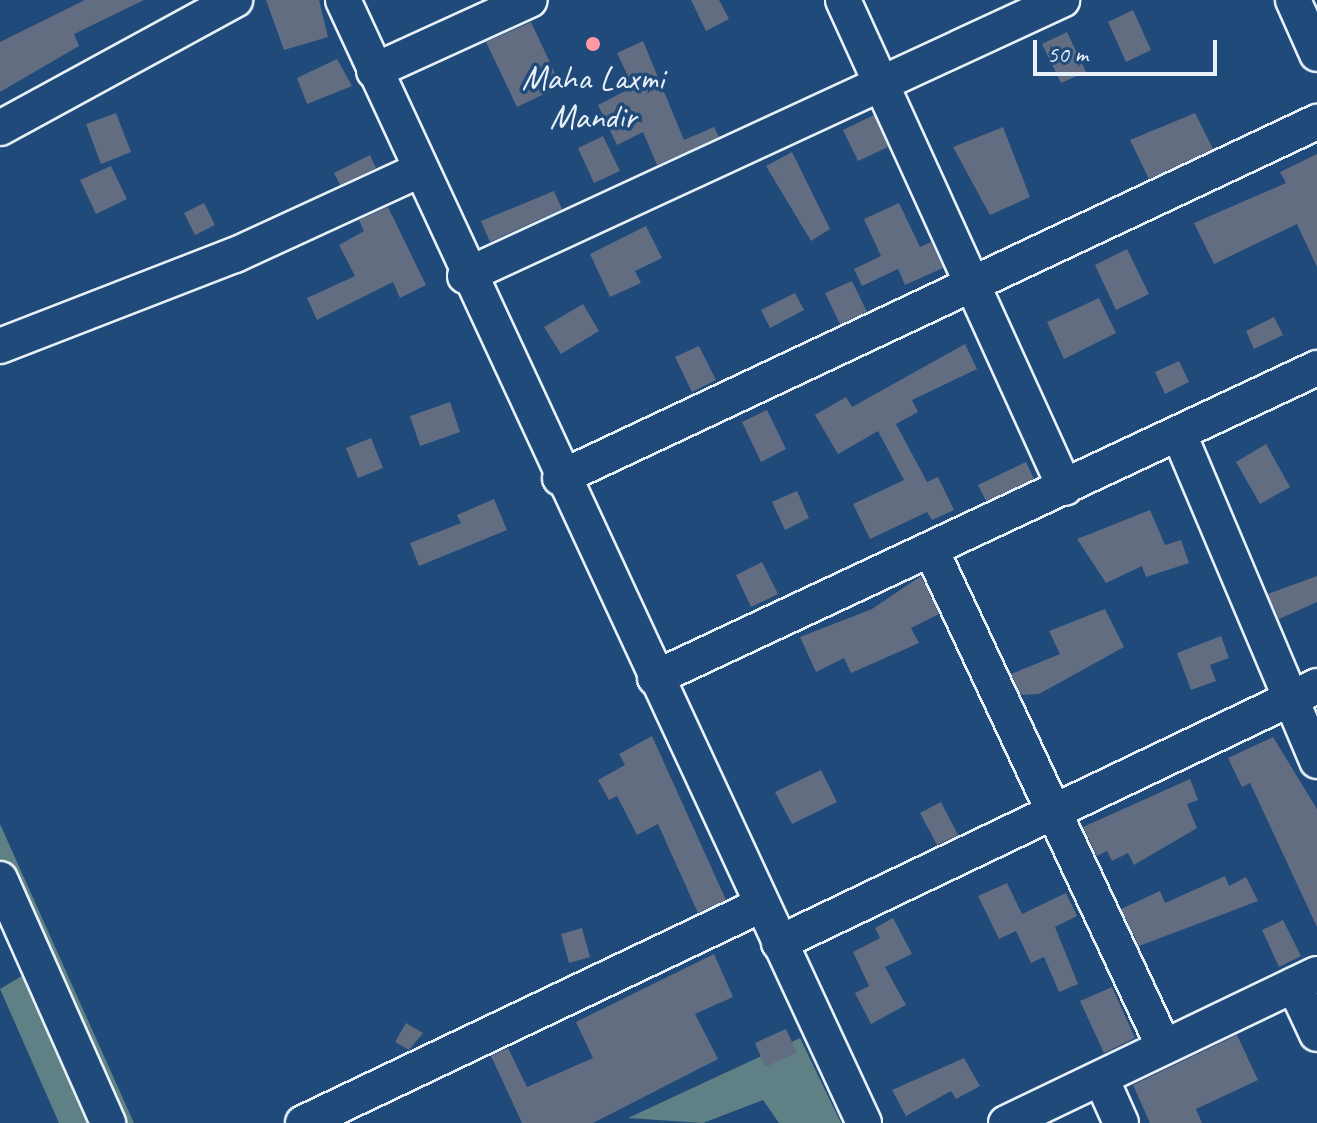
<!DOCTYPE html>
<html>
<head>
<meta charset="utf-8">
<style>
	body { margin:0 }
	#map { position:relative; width:1317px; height:1123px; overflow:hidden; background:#1f4a7a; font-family:Caveat,sans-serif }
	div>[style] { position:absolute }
	.green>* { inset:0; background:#5f8186 }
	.building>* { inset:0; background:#626d81 }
	.roads { filter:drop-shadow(2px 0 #e8f1f8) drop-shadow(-2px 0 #e8f1f8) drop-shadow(0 2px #e8f1f8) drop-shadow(0 -2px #e8f1f8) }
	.minor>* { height:34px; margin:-17px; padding:0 17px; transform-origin:17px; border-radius:17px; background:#1f4a7a }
	.dots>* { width:22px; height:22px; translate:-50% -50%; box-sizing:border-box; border:4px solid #1f4a7a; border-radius:50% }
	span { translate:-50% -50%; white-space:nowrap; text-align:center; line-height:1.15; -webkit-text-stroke:7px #1f4a7a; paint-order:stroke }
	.poi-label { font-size:34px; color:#e8f1f8 }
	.scale { position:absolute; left:1033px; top:40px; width:184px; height:36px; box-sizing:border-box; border:4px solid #e8f1f8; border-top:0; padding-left:10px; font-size:24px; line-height:28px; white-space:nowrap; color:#e8f1f8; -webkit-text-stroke:6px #1f4a7a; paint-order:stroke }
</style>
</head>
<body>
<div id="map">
	<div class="green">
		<i style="clip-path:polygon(0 824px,134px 1123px,59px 1123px,0 989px,25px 974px,0 921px)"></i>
		<i style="clip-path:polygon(800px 1038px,841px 1123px,779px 1123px,763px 1100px,703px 1123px,628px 1118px)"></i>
	</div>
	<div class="building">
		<i style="clip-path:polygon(85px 0,144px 0,74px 34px,79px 46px,0 92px,0 42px)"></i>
		<i style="clip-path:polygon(266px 0,319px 0,328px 37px,284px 50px)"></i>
		<i style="clip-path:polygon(691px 0,719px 0,729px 19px,706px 31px)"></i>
		<i style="clip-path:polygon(1133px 10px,1151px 50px,1126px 62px,1108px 22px)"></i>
		<i style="clip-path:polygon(531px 22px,561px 86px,517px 107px,486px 42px)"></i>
		<i style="clip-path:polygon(1067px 32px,1086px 72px,1061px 83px,1042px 44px)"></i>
		<i style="clip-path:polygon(643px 41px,684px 140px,714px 127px,719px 137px,657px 165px,643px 132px,617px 145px,598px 105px,633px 87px,617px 53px)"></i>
		<i style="clip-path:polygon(337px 59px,352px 86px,307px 104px,297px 78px)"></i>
		<i style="clip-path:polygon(116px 113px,131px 152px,101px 164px,86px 124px)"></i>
		<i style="clip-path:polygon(1195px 113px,1213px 149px,1149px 179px,1130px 140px)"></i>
		<i style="clip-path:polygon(874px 115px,888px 147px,858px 161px,843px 130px)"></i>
		<i style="clip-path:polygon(1003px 127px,1030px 197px,990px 215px,953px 147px)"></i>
		<i style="clip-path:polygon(603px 136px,620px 171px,594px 183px,578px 148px)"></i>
		<i style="clip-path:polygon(792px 152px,830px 229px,811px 241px,766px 166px)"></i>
		<i style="clip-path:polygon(1317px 154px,1317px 267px,1297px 224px,1214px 264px,1194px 223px,1286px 183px,1280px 172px)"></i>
		<i style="clip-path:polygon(370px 155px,376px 168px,340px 185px,334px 173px)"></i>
		<i style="clip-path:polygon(111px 166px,127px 199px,96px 214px,80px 180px)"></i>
		<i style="clip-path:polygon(554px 191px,562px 209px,490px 242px,481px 221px)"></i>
		<i style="clip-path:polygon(204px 203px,215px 225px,195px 235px,184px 213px)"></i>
		<i style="clip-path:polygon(899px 203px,920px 247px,931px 242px,943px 268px,905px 285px,898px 269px,862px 286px,854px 269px,881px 256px,864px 219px)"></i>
		<i style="clip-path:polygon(388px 207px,426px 285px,400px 298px,393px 282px,317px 320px,307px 298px,355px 276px,339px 245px,364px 231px,359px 220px)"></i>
		<i style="clip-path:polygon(646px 226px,662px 258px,635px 271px,641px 283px,610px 297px,590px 254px)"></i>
		<i style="clip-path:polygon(1127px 249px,1149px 294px,1116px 310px,1095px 265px)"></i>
		<i style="clip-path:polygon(852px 281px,867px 312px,840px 324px,825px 293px)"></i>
		<i style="clip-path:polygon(795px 293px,804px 310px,770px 328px,761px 310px)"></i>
		<i style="clip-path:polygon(1099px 298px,1116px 333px,1064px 359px,1047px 322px)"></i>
		<i style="clip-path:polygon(583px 304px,599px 331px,561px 354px,544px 327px)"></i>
		<i style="clip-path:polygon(1274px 317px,1283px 335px,1254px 349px,1246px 331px)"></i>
		<i style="clip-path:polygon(965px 344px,977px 369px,912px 400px,918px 412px,896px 424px,927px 482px,938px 477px,954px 510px,932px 520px,927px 512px,870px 539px,853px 504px,904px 480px,878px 431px,838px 454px,815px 415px,846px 397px,852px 407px)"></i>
		<i style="clip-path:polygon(699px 346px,716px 380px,692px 392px,675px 357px)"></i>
		<i style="clip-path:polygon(1179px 361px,1189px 382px,1165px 394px,1155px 372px)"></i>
		<i style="clip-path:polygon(450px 402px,460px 432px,420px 446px,410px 416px)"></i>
		<i style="clip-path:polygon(767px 410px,786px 449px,761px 462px,742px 422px)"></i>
		<i style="clip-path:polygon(371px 438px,383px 468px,358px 478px,346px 448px)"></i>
		<i style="clip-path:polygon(1266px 444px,1290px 487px,1260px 504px,1236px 462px)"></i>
		<i style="clip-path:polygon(1026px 462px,1034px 479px,986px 501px,978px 485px)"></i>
		<i style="clip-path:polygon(797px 491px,809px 518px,785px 530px,772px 502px)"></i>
		<i style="clip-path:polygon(494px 499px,507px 530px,419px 566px,410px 543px,461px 523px,457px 515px)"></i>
		<i style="clip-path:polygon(1150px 510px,1165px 545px,1181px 540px,1189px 563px,1146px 577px,1142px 566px,1106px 583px,1077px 539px)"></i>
		<i style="clip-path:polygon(762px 562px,778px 594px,751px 607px,736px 575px)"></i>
		<i style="clip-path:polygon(921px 576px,939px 614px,911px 628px,919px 643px,851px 673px,844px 658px,816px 672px,800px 637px,872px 609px)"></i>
		<i style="clip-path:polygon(1317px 576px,1317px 602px,1279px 619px,1268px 594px)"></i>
		<i style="clip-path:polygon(1105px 609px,1124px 647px,1039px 694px,1021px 695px,1011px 674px,1060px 654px,1049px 631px)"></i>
		<i style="clip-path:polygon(1221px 636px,1229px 658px,1210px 665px,1216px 681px,1191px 690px,1177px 653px)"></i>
		<i style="clip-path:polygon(652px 736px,726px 900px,698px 913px,658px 824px,637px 835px,617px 796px,609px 800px,598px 780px,625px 765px,619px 754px)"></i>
		<i style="clip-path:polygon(1273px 737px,1317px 809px,1317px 927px,1250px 783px,1242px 787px,1228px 758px)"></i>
		<i style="clip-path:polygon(821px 770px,837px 802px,792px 824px,775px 792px)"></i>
		<i style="clip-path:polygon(1190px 779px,1198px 800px,1187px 804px,1197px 828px,1134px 865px,1128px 853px,1112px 861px,1107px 851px,1097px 856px,1083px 827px)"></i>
		<i style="clip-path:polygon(941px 802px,958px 835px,937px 845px,920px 813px)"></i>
		<i style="clip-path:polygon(1225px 876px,1229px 886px,1246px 877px,1258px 901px,1139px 946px,1121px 909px,1160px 891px,1165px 903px)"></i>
		<i style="clip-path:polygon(1007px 883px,1022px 914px,1066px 893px,1077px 916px,1055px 927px,1078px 984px,1059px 992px,1044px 957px,1031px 963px,1016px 931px,999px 939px,978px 896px)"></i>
		<i style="clip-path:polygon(893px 918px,912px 954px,885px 967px,906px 1005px,871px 1024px,855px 993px,869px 986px,853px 952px,880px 938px,875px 928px)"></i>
		<i style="clip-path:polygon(1283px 920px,1301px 956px,1279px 967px,1262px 930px)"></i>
		<i style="clip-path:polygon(582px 928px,590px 957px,569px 963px,561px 934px)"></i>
		<i style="clip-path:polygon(714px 954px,733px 997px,695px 1014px,718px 1059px,593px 1123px,522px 1123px,491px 1056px,508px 1048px,527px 1087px,593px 1058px,576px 1022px)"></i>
		<i style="clip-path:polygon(1112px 987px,1135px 1038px,1104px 1053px,1080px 1001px)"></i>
		<i style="clip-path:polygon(406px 1023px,423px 1033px,409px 1050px,395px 1042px)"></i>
		<i style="clip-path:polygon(786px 1029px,797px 1053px,765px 1067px,755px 1043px)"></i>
		<i style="clip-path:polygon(1237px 1035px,1258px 1080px,1196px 1109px,1202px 1123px,1150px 1123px,1133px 1085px)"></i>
		<i style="clip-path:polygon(964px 1058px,980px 1086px,956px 1099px,951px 1091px,906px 1116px,892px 1090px)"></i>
	</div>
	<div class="roads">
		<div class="minor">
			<i style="left:343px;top:0;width:1238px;rotate:65.11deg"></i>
			<i style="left:843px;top:0;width:536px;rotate:65.54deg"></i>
			<i style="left:1293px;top:0;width:59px;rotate:66deg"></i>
			<i style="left:374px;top:71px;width:171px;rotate:-24.5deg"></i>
			<i style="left:0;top:128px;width:268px;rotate:-28.6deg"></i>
			<i style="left:465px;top:276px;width:658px;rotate:-24.81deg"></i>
			<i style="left:0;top:346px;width:252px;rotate:-21.2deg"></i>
			<i style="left:235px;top:255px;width:201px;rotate:-24.7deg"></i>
			<i style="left:1179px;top:434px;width:355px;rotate:67.1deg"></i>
			<i style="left:560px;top:478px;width:837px;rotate:-25.19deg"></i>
			<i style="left:931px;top:550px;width:549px;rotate:64.88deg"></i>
			<i style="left:655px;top:678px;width:731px;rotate:-25.09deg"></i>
			<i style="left:0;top:879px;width:267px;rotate:66.1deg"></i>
			<i style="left:779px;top:943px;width:596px;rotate:-25.53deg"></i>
			<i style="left:1294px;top:985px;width:54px;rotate:64.9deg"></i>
			<i style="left:1101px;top:1078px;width:49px;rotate:66deg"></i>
			<i style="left:303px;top:1123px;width:507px;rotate:-25.45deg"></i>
			<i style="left:1006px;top:1123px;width:345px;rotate:-25.6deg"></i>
		</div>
	</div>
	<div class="dots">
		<i style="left:593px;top:44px;background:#ff9aa2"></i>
	</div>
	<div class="poi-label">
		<span style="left:593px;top:97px">Maha Laxmi<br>Mandir</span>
	</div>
	<div class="scale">50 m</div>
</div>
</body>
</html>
